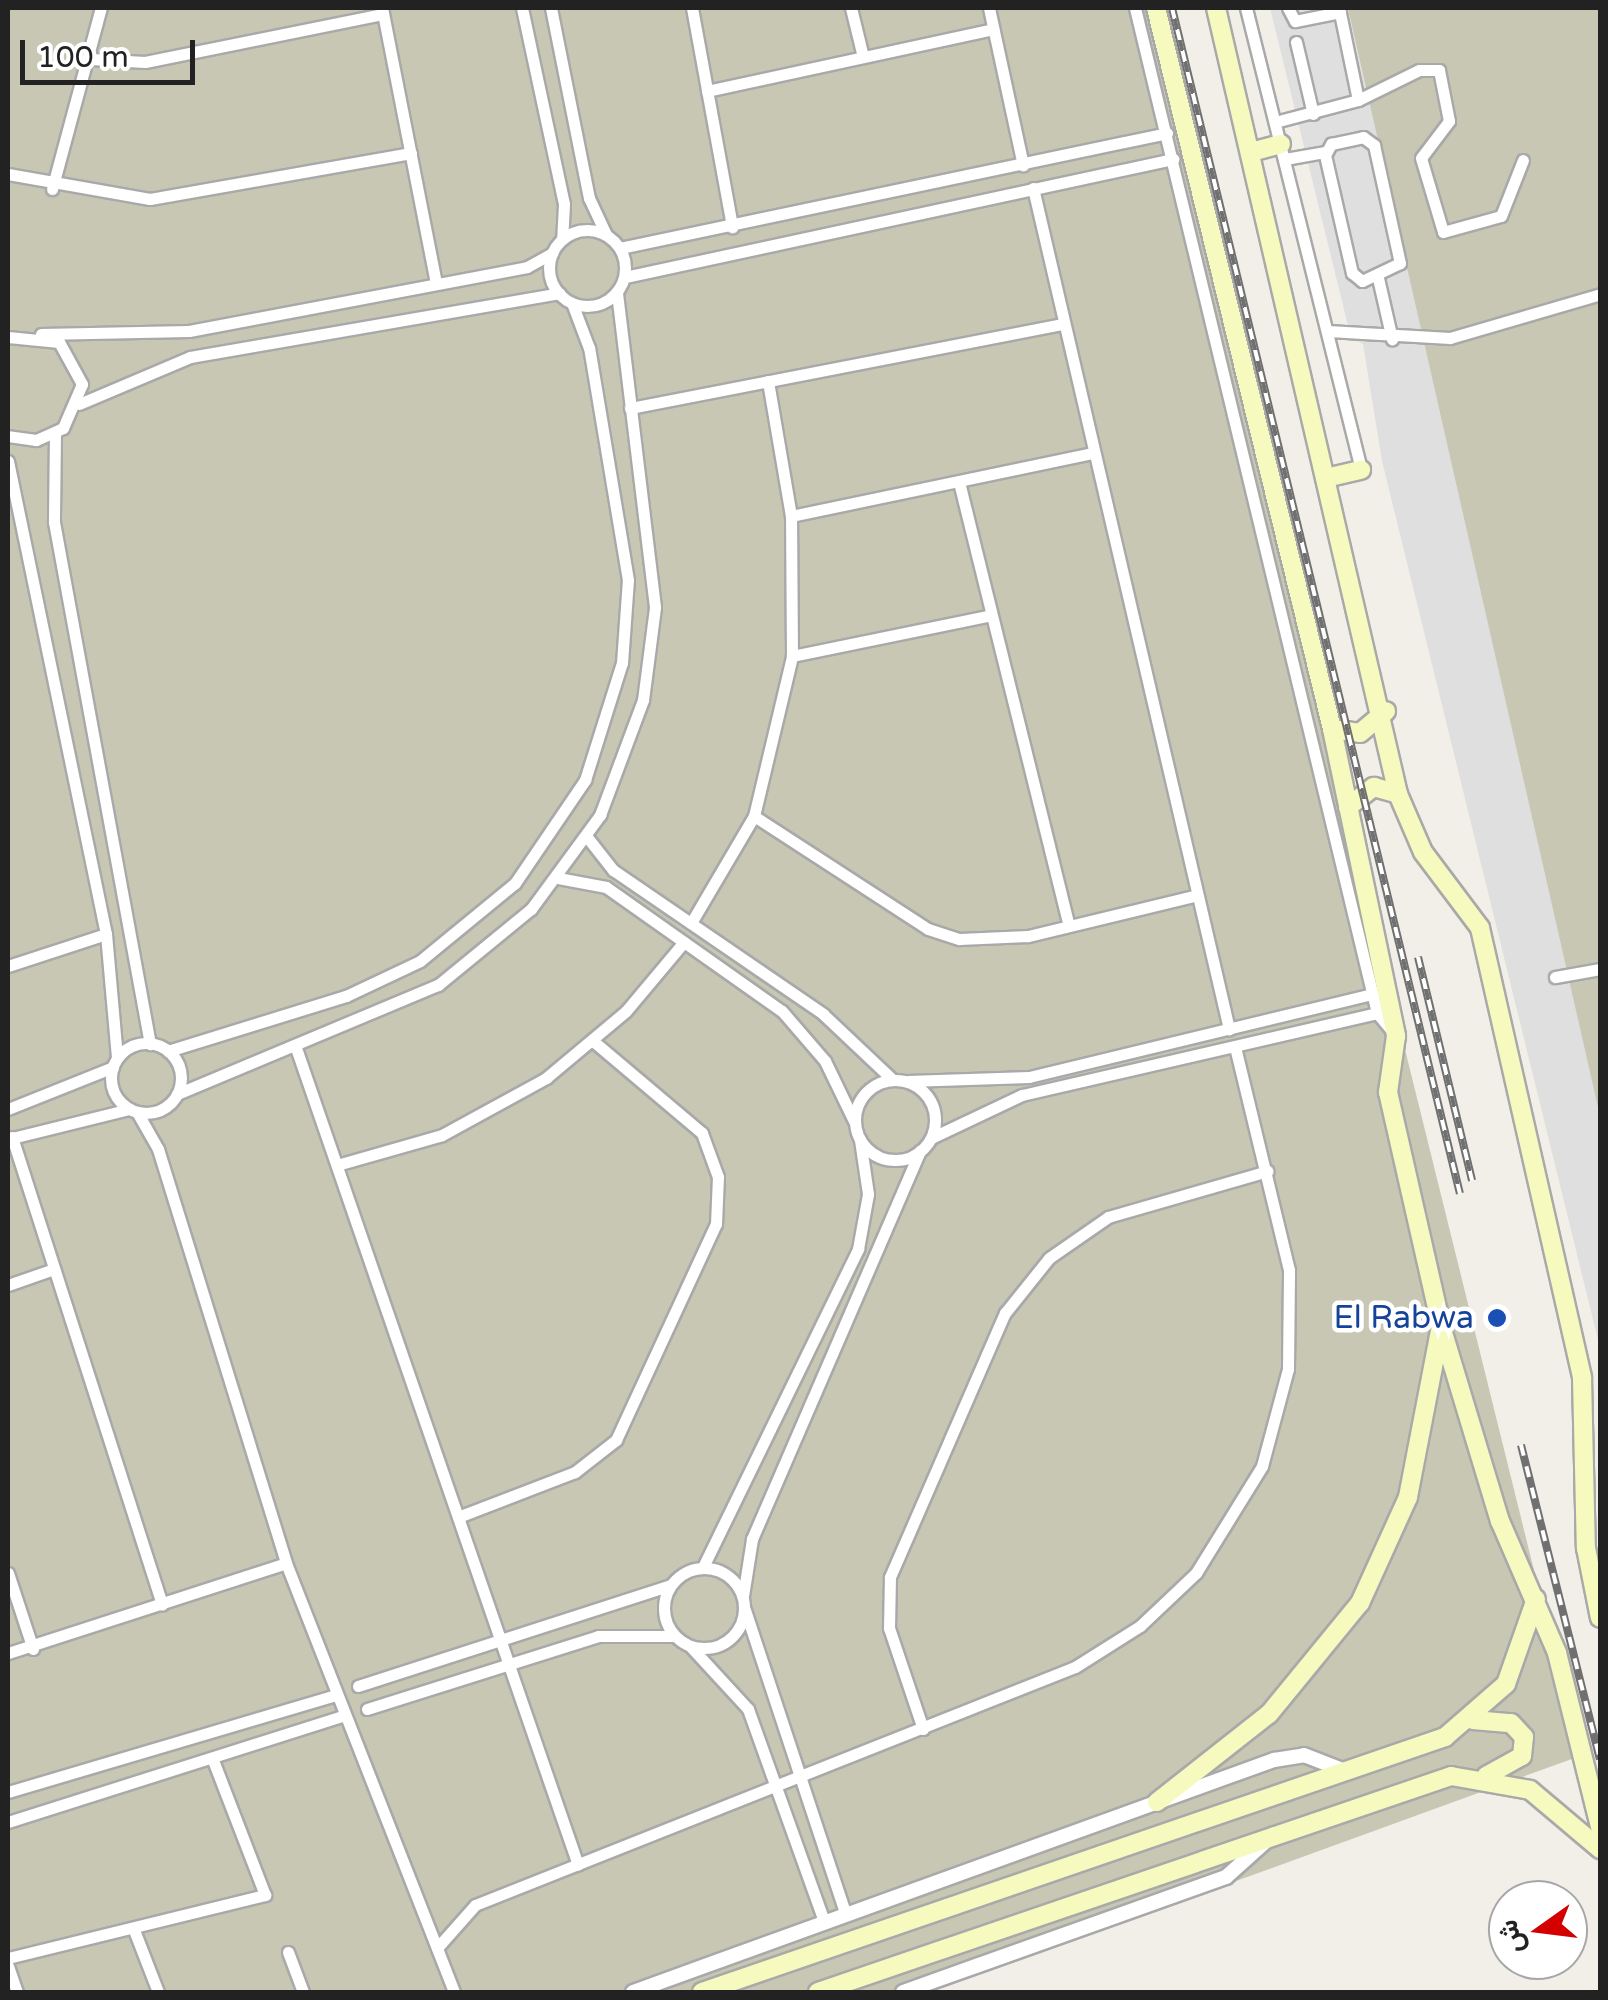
<!DOCTYPE html>
<html>
<head>
<meta charset="utf-8">
<style>
	body { margin:0 }
	#map { position:relative; width:1608px; height:2000px; overflow:hidden; background:#f2efe9; font-family:"Varela Round",Vazirmatn,sans-serif }
	div>[style] { position:absolute }
	.residential>* { inset:0; background:#e0dfdf }
	.construction>* { inset:0; background:#c7c7b4 }
	.roads { filter:drop-shadow(2px 0 #a9a9a9) drop-shadow(-2px 0 #a9a9a9) drop-shadow(0 2px #a9a9a9) drop-shadow(0 -2px #a9a9a9) }
	.minor>* { height:11px; margin:-5.5px; padding:0 5.5px; transform-origin:5.5px; border-radius:5.5px; background:#fff }
	.minor>.ring { margin:-5.5px; padding:0; box-sizing:content-box; background:none; border:11px solid #fff; border-radius:50% }
	.tertiary>* { height:14px; margin:-7px; padding:0 7px; transform-origin:7px; border-radius:7px; background:#fff }
	.secondary>* { height:18px; margin:-9px; padding:0 9px; transform-origin:9px; border-radius:9px; background:#f7fabf }
	.rail>* { height:8px; margin-top:-4px; transform-origin:0; background:repeating-linear-gradient(90deg,#fff 0 11px,#707070 0 22px); box-sizing:border-box; border-block:2px solid #707070 }
	.dots>* { width:28px; height:28px; translate:-50% -50%; box-sizing:border-box; border:5px solid #fff; border-radius:50% }
	span { translate:-50% -50%; white-space:nowrap; text-align:center; line-height:1.15; -webkit-text-stroke:9px #fff; paint-order:stroke }
	.transit-label { font-size:32px; color:#164399 }
	.right { translate:-100% -50%; text-align:right }
	.frame { position:absolute; inset:0; border:10px solid #222; pointer-events:none }
	.north { position:absolute; left:1488px; top:1880px; width:100px; height:100px; box-sizing:border-box; background:#fff; border:2px solid #a7a7a7; border-radius:50%; rotate:256deg; font-size:28px; font-weight:700; line-height:40px; text-align:center; color:#222 }
	.north::after { content:''; display:block; margin:auto; width:35px; height:45px; background:#d40000; clip-path:polygon(50% 0,100% 100%,50% 72%,0 100%) }
	.scale { position:absolute; left:20px; top:40px; width:175px; height:45px; box-sizing:border-box; border:5px solid #222; border-top:0; padding-left:12px; font-size:30px; line-height:35px; white-space:nowrap; color:#222; -webkit-text-stroke:8px #fff; paint-order:stroke }
</style>
</head>
<body>
<div id="map">
	<div class="residential">
		<i style="clip-path:polygon(1270px 8px,1600px 8px,1600px 1348px,1382px 461px,1363px 344px,1351px 338px)"></i>
	</div>
	<div class="construction">
		<i style="clip-path:polygon(8px 8px,1147px 8px,1580px 1756px,931px 1992px,8px 1992px)"></i>
		<i style="clip-path:polygon(1348px 8px,1600px 8px,1600px 1116px)"></i>
	</div>
	<div class="roads">
		<div class="minor">
			<i style="left:382px;top:8px;width:279px;rotate:78.9deg"></i>
			<i style="left:522px;top:8px;width:200px;rotate:77.9deg"></i>
			<i style="left:564px;top:204px;width:34px;rotate:93deg"></i>
			<i style="left:551px;top:8px;width:194px;rotate:78.7deg"></i>
			<i style="left:589px;top:198px;width:40px;rotate:65deg"></i>
			<i style="left:692px;top:8px;width:223px;rotate:79.6deg"></i>
			<i style="left:851px;top:8px;width:50px;rotate:76.2deg"></i>
			<i style="left:989px;top:8px;width:161px;rotate:77.8deg"></i>
			<i style="left:1135px;top:8px;width:1034px;rotate:76.46deg"></i>
			<i style="left:1377px;top:1013px;width:26px;rotate:50deg"></i>
			<i style="left:1246px;top:8px;width:476px;rotate:76deg"></i>
			<i style="left:1288px;top:8px;width:15px;rotate:62deg"></i>
			<i style="left:1295px;top:21px;width:46px;rotate:-11.3deg"></i>
			<i style="left:1296px;top:42px;width:74px;rotate:76.7deg"></i>
			<i style="left:91px;top:59px;width:54px;rotate:3.2deg"></i>
			<i style="left:145px;top:62px;width:243px;rotate:-11.4deg"></i>
			<i style="left:707px;top:91px;width:293px;rotate:-12.2deg"></i>
			<i style="left:1358px;top:100px;width:68px;rotate:-26.2deg"></i>
			<i style="left:1419px;top:70px;width:20px"></i>
			<i style="left:1439px;top:70px;width:52px;rotate:78.9deg"></i>
			<i style="left:1449px;top:121px;width:46px;rotate:127.1deg"></i>
			<i style="left:1421px;top:158px;width:77px;rotate:73.4deg"></i>
			<i style="left:1443px;top:232px;width:60px;rotate:-15.4deg"></i>
			<i style="left:1501px;top:216px;width:60px;rotate:-68.6deg"></i>
			<i style="left:1275px;top:122px;width:86px;rotate:-14.8deg"></i>
			<i style="left:1358px;top:100px;width:94px;rotate:-101.7deg"></i>
			<i style="left:1363px;top:137px;width:14px;rotate:36deg"></i>
			<i style="left:1374px;top:145px;width:121px;rotate:77.6deg"></i>
			<i style="left:1400px;top:263px;width:42px;rotate:154.7deg"></i>
			<i style="left:1362px;top:281px;width:13px;rotate:-141deg"></i>
			<i style="left:1352px;top:273px;width:121px;rotate:-102.9deg"></i>
			<i style="left:1325px;top:155px;width:13px;rotate:-61deg"></i>
			<i style="left:1331px;top:144px;width:33px;rotate:-12deg"></i>
			<i style="left:1285px;top:159px;width:41px;rotate:-9.9deg"></i>
			<i style="left:8px;top:174px;width:144px;rotate:10deg"></i>
			<i style="left:150px;top:199px;width:265px;rotate:-10deg"></i>
			<i style="left:1033px;top:188px;width:864px;rotate:76.88deg"></i>
			<i style="left:52px;top:189px;width:188px;rotate:-74.9deg"></i>
			<i class="ring" style="left:549px;top:230px;width:65px;height:65px"></i>
			<i style="left:620px;top:248px;width:559px;rotate:-11.87deg"></i>
			<i style="left:625px;top:277px;width:561px;rotate:-12.15deg"></i>
			<i style="left:1378px;top:278px;width:63px;rotate:77.1deg"></i>
			<i style="left:1328px;top:331px;width:122px;rotate:3.3deg"></i>
			<i style="left:1450px;top:338px;width:156px;rotate:-16.3deg"></i>
			<i style="left:41px;top:334px;width:148px;rotate:-1.2deg"></i>
			<i style="left:189px;top:331px;width:344px;rotate:-10.7deg"></i>
			<i style="left:527px;top:267px;width:29px;rotate:-29deg"></i>
			<i style="left:8px;top:337px;width:51px;rotate:5.6deg"></i>
			<i style="left:59px;top:342px;width:48px;rotate:61.3deg"></i>
			<i style="left:82px;top:384px;width:48px;rotate:113.4deg"></i>
			<i style="left:63px;top:428px;width:30px;rotate:156deg"></i>
			<i style="left:36px;top:440px;width:28px;rotate:-172deg"></i>
			<i style="left:79px;top:404px;width:121px;rotate:-22.9deg"></i>
			<i style="left:190px;top:357px;width:375px;rotate:-9.8deg"></i>
			<i style="left:630px;top:408px;width:442px;rotate:-11deg"></i>
			<i style="left:55px;top:434px;width:88px;rotate:90.7deg"></i>
			<i style="left:54px;top:522px;width:531px;rotate:79.58deg"></i>
			<i style="left:8px;top:461px;width:483px;rotate:78.3deg"></i>
			<i style="left:106px;top:934px;width:124px;rotate:84.9deg"></i>
			<i style="left:959px;top:482px;width:457px;rotate:76.1deg"></i>
			<i style="left:791px;top:516px;width:308px;rotate:-11.8deg"></i>
			<i style="left:792px;top:656px;width:203px;rotate:-11.6deg"></i>
			<i style="left:754px;top:816px;width:207px;rotate:33deg"></i>
			<i style="left:928px;top:929px;width:33px;rotate:18deg"></i>
			<i style="left:959px;top:939px;width:69px;rotate:-2.5deg"></i>
			<i style="left:1028px;top:936px;width:174px;rotate:-13.6deg"></i>
			<i style="left:587px;top:837px;width:42px;rotate:51.8deg"></i>
			<i style="left:613px;top:870px;width:255px;rotate:34.4deg"></i>
			<i style="left:823px;top:1014px;width:95px;rotate:43.3deg"></i>
			<i style="left:558px;top:878px;width:49px;rotate:10.6deg"></i>
			<i style="left:606px;top:887px;width:215px;rotate:35.2deg"></i>
			<i style="left:782px;top:1011px;width:66px;rotate:49.3deg"></i>
			<i style="left:825px;top:1061px;width:67px;rotate:64.2deg"></i>
			<i style="left:691px;top:923px;width:124px;rotate:-59.5deg"></i>
			<i style="left:754px;top:816px;width:164px;rotate:-76.6deg"></i>
			<i style="left:792px;top:656px;width:140px;rotate:-90.4deg"></i>
			<i style="left:791px;top:516px;width:137px;rotate:-99.7deg"></i>
			<i style="left:8px;top:966px;width:103px;rotate:-18.1deg"></i>
			<i style="left:1555px;top:977px;width:46px;rotate:-10.1deg"></i>
			<i class="ring" style="left:111px;top:1043px;width:59px;height:59px"></i>
			<i style="left:295px;top:1045px;width:867px;rotate:70.96deg"></i>
			<i style="left:168px;top:1051px;width:186px;rotate:-17.2deg"></i>
			<i style="left:346px;top:996px;width:82px;rotate:-25.3deg"></i>
			<i style="left:420px;top:961px;width:123px;rotate:-39.4deg"></i>
			<i style="left:515px;top:883px;width:125px;rotate:-55.8deg"></i>
			<i style="left:585px;top:780px;width:123px;rotate:-72.5deg"></i>
			<i style="left:622px;top:663px;width:83px;rotate:-85.9deg"></i>
			<i style="left:628px;top:580px;width:235px;rotate:-99.5deg"></i>
			<i style="left:589px;top:348px;width:48px;rotate:-110.7deg"></i>
			<i class="ring" style="left:855px;top:1080px;width:69px;height:69px"></i>
			<i style="left:908px;top:1081px;width:121px;rotate:-1.9deg"></i>
			<i style="left:1029px;top:1077px;width:354px;rotate:-13.6deg"></i>
			<i style="left:177px;top:1094px;width:283px;rotate:-22.7deg"></i>
			<i style="left:438px;top:985px;width:120px;rotate:-39.3deg"></i>
			<i style="left:531px;top:909px;width:117px;rotate:-53.7deg"></i>
			<i style="left:600px;top:815px;width:123px;rotate:-69.5deg"></i>
			<i style="left:643px;top:700px;width:94px;rotate:-82.6deg"></i>
			<i style="left:655px;top:607px;width:317px;rotate:-96.9deg"></i>
			<i style="left:8px;top:1109px;width:113px;rotate:-21.8deg"></i>
			<i style="left:137px;top:1112px;width:43px;rotate:60.4deg"></i>
			<i style="left:158px;top:1149px;width:433px;rotate:72.8deg"></i>
			<i style="left:286px;top:1563px;width:461px;rotate:68.6deg"></i>
			<i style="left:12px;top:1137px;width:491px;rotate:72.2deg"></i>
			<i style="left:931px;top:1138px;width:101px;rotate:-25.3deg"></i>
			<i style="left:1022px;top:1095px;width:364px;rotate:-13deg"></i>
			<i style="left:8px;top:1139px;width:125px;rotate:-13.9deg"></i>
			<i style="left:337px;top:1165px;width:109px;rotate:-15.9deg"></i>
			<i style="left:442px;top:1135px;width:119px;rotate:-28.7deg"></i>
			<i style="left:546px;top:1078px;width:104px;rotate:-39.9deg"></i>
			<i style="left:626px;top:1011px;width:90px;rotate:-50deg"></i>
			<i style="left:8px;top:1285px;width:49px;rotate:-19.2deg"></i>
			<i style="left:458px;top:1517px;width:125px;rotate:-21deg"></i>
			<i style="left:575px;top:1472px;width:52px;rotate:-38deg"></i>
			<i style="left:616px;top:1440px;width:238px;rotate:-65.2deg"></i>
			<i style="left:716px;top:1224px;width:47px;rotate:-87.6deg"></i>
			<i style="left:718px;top:1177px;width:47px;rotate:-110deg"></i>
			<i style="left:702px;top:1133px;width:143px;rotate:-139.8deg"></i>
			<i style="left:703px;top:1567px;width:354px;rotate:-64deg"></i>
			<i style="left:858px;top:1249px;width:56px;rotate:-79.7deg"></i>
			<i style="left:868px;top:1194px;width:55px;rotate:-98.4deg"></i>
			<i class="ring" style="left:664px;top:1568px;width:69px;height:69px"></i>
			<i style="left:8px;top:1573px;width:80px;rotate:71.8deg"></i>
			<i style="left:743px;top:1596px;width:58px;rotate:-81deg"></i>
			<i style="left:752px;top:1539px;width:423px;rotate:-66.6deg"></i>
			<i style="left:745px;top:1610px;width:316px;rotate:71.7deg"></i>
			<i style="left:691px;top:1647px;width:84px;rotate:47.4deg"></i>
			<i style="left:748px;top:1709px;width:222px;rotate:70.3deg"></i>
			<i style="left:8px;top:1653px;width:292px;rotate:-17.9deg"></i>
			<i style="left:358px;top:1686px;width:328px;rotate:-17.9deg"></i>
			<i style="left:367px;top:1709px;width:242px;rotate:-17.5deg"></i>
			<i style="left:598px;top:1636px;width:76px"></i>
			<i style="left:923px;top:1729px;width:107px;rotate:-108.6deg"></i>
			<i style="left:889px;top:1628px;width:51px;rotate:-88.9deg"></i>
			<i style="left:890px;top:1577px;width:288px;rotate:-66.5deg"></i>
			<i style="left:1005px;top:1313px;width:70px;rotate:-51.3deg"></i>
			<i style="left:1049px;top:1258px;width:72px;rotate:-34.8deg"></i>
			<i style="left:1108px;top:1217px;width:166px;rotate:-16.1deg"></i>
			<i style="left:8px;top:1792px;width:341px;rotate:-16.5deg"></i>
			<i style="left:8px;top:1822px;width:351px;rotate:-17.6deg"></i>
			<i style="left:134px;top:1930px;width:66px;rotate:68.8deg"></i>
			<i style="left:437px;top:1948px;width:57px;rotate:-48.5deg"></i>
			<i style="left:475px;top:1905px;width:645px;rotate:-21.64deg"></i>
			<i style="left:1075px;top:1667px;width:77px;rotate:-32.2deg"></i>
			<i style="left:1140px;top:1626px;width:77px;rotate:-43.4deg"></i>
			<i style="left:1196px;top:1573px;width:126px;rotate:-58.3deg"></i>
			<i style="left:1262px;top:1466px;width:100px;rotate:-75deg"></i>
			<i style="left:1288px;top:1369px;width:99px;rotate:-89.4deg"></i>
			<i style="left:1289px;top:1270px;width:230px;rotate:-103.6deg"></i>
			<i style="left:288px;top:1952px;width:43px;rotate:69.4deg"></i>
			<i style="left:8px;top:1958px;width:265px;rotate:-13.8deg"></i>
			<i style="left:265px;top:1895px;width:145px;rotate:-111.1deg"></i>
			<i style="left:8px;top:1966px;width:28px;rotate:71deg"></i>
		</div>
		<div class="tertiary">
			<i style="left:633px;top:1992px;width:682px;rotate:-19.9deg"></i>
			<i style="left:1274px;top:1760px;width:30px;rotate:-9deg"></i>
			<i style="left:1304px;top:1755px;width:44px;rotate:21.3deg"></i>
			<i style="left:903px;top:1992px;width:343px;rotate:-19.6deg"></i>
			<i style="left:1226px;top:1877px;width:64px;rotate:-41.9deg"></i>
		</div>
		<div class="secondary">
			<i style="left:1156px;top:8px;width:742px;rotate:76.28deg"></i>
			<i style="left:1332px;top:729px;width:314px;rotate:78.2deg"></i>
			<i style="left:1396px;top:1036px;width:57px;rotate:98.1deg"></i>
			<i style="left:1388px;top:1092px;width:240px;rotate:77.2deg"></i>
			<i style="left:1441px;top:1326px;width:204px;rotate:73.2deg"></i>
			<i style="left:1500px;top:1521px;width:144px;rotate:66.6deg"></i>
			<i style="left:1557px;top:1653px;width:179px;rotate:76.1deg"></i>
			<i style="left:1216px;top:8px;width:807px;rotate:76.96deg"></i>
			<i style="left:1398px;top:794px;width:63px;rotate:66.7deg"></i>
			<i style="left:1423px;top:852px;width:95px;rotate:53.1deg"></i>
			<i style="left:1480px;top:928px;width:461px;rotate:77.2deg"></i>
			<i style="left:1582px;top:1378px;width:170px;rotate:88.7deg"></i>
			<i style="left:1586px;top:1548px;width:71px;rotate:78.7deg"></i>
			<i style="left:1251px;top:152px;width:31px;rotate:-15deg"></i>
			<i style="left:1330px;top:477px;width:32px;rotate:-13deg"></i>
			<i style="left:1332px;top:729px;width:28px;rotate:8deg"></i>
			<i style="left:1360px;top:733px;width:34px;rotate:-40deg"></i>
			<i style="left:1348px;top:807px;width:33px;rotate:-38deg"></i>
			<i style="left:1374px;top:787px;width:25px;rotate:16deg"></i>
			<i style="left:1473px;top:1720px;width:38px;rotate:5deg"></i>
			<i style="left:1511px;top:1723px;width:19px;rotate:47deg"></i>
			<i style="left:1524px;top:1737px;width:19px;rotate:96deg"></i>
			<i style="left:1522px;top:1756px;width:41px;rotate:150.9deg"></i>
			<i style="left:1157px;top:1802px;width:142px;rotate:-38.2deg"></i>
			<i style="left:1269px;top:1714px;width:144px;rotate:-50.7deg"></i>
			<i style="left:1360px;top:1603px;width:116px;rotate:-65.6deg"></i>
			<i style="left:1408px;top:1497px;width:169px;rotate:-79.1deg"></i>
			<i style="left:702px;top:1992px;width:786px;rotate:-18.94deg"></i>
			<i style="left:1445px;top:1737px;width:81px;rotate:-41deg"></i>
			<i style="left:1506px;top:1684px;width:90px;rotate:-70.6deg"></i>
			<i style="left:818px;top:1992px;width:669px;rotate:-18.84deg"></i>
			<i style="left:1451px;top:1776px;width:80px;rotate:10deg"></i>
			<i style="left:1530px;top:1790px;width:92px;rotate:40.1deg"></i>
		</div>
	</div>
	<div class="rail">
		<i style="left:1172px;top:8px;width:1220px;rotate:76.35deg"></i>
		<i style="left:1418px;top:957px;width:230px;rotate:76.4deg"></i>
		<i style="left:1521px;top:1445px;width:324px;rotate:75.9deg"></i>
	</div>
	<div class="dots">
		<i style="left:1497px;top:1318px;background:#1a4fb4"></i>
	</div>
	<div class="transit-label">
		<span class="right" style="left:1474px;top:1318px">El Rabwa</span>
	</div>
	<div class="frame"></div>
	<div class="north">ش</div>
	<div class="scale">100 m</div>
</div>
</body>
</html>
